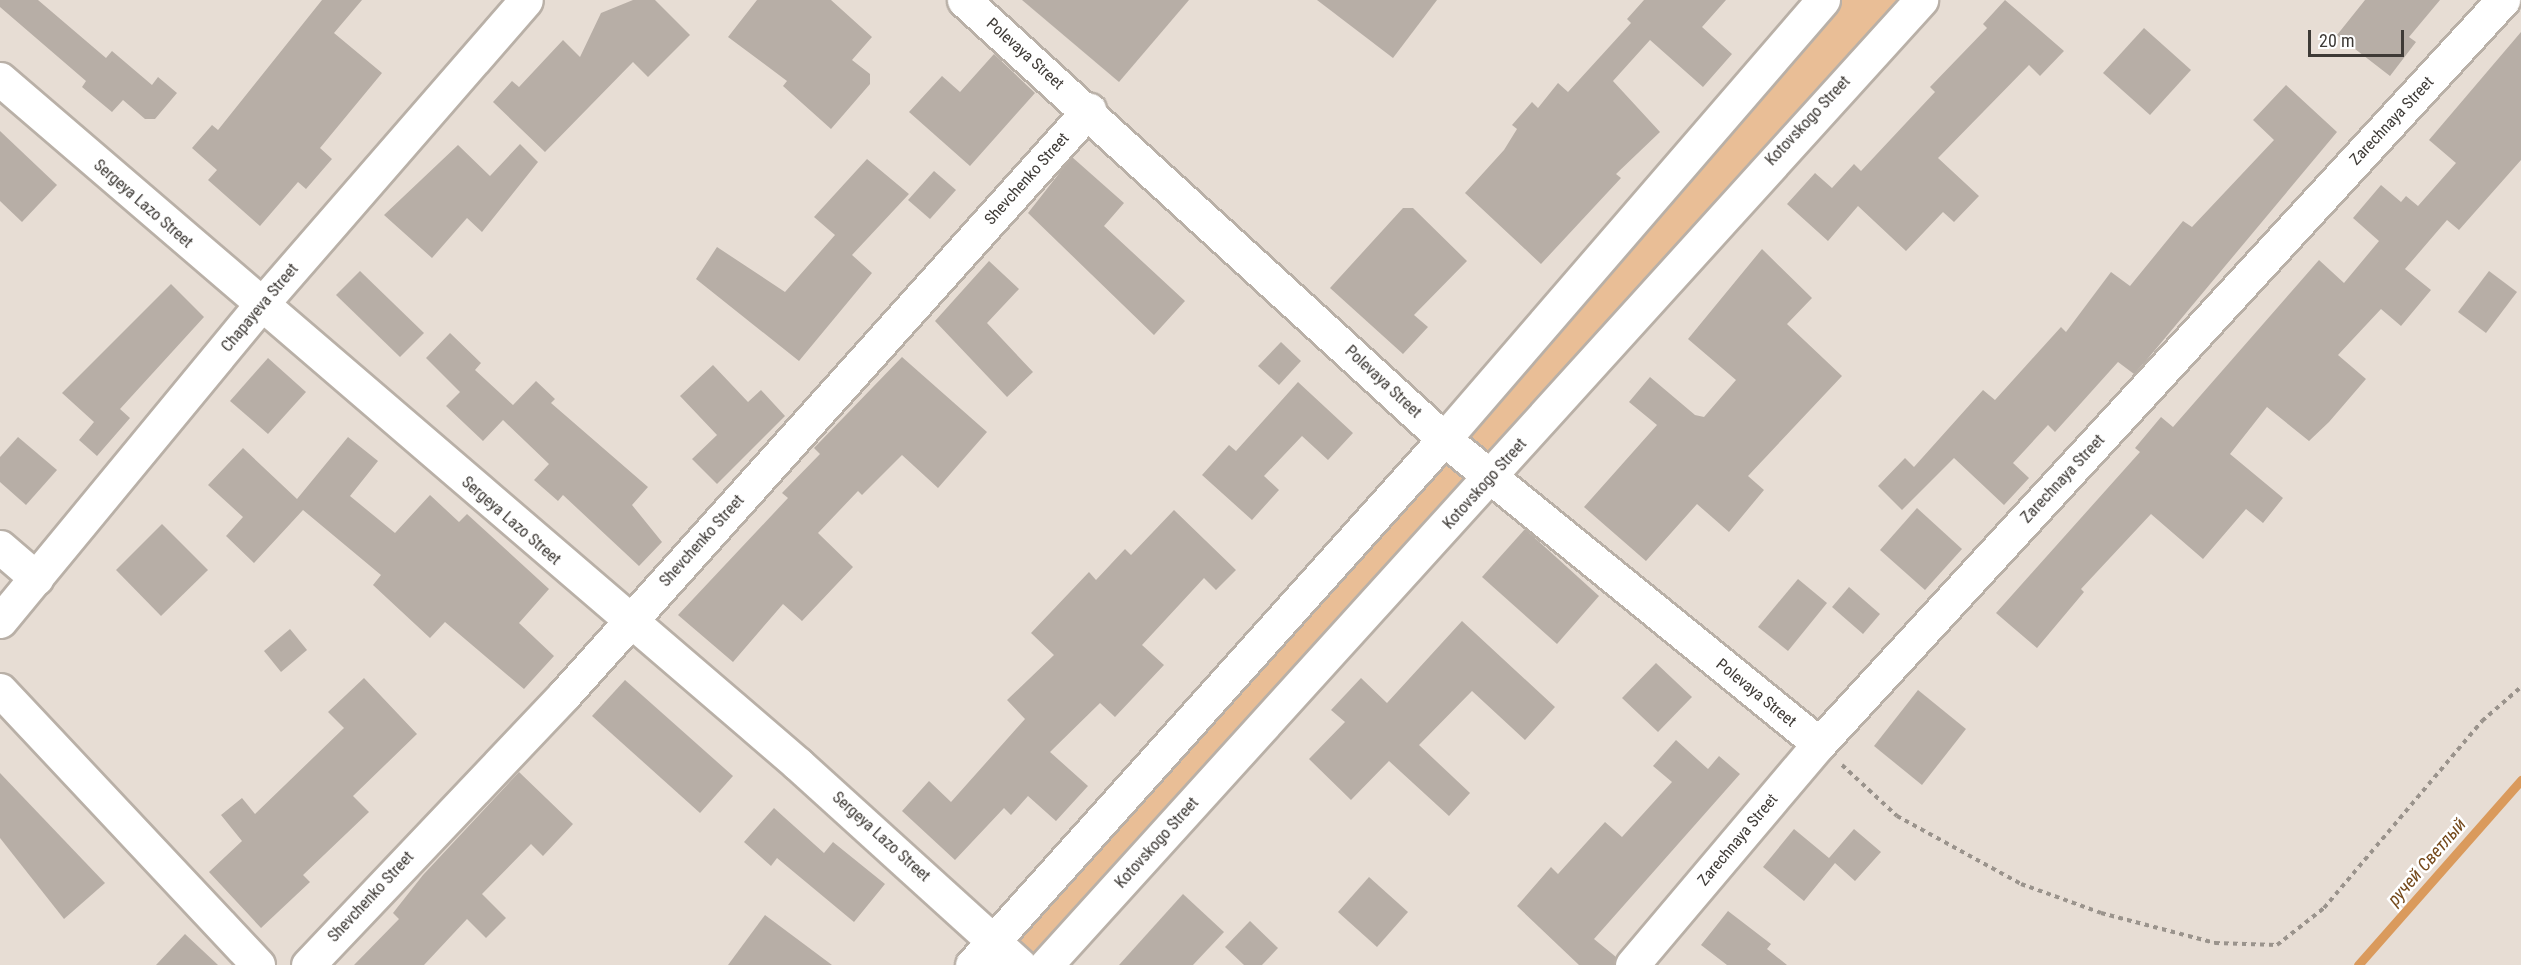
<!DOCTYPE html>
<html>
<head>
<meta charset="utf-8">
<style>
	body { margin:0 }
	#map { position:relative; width:2521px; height:965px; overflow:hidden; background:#e7ddd4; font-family:"Roboto Condensed",sans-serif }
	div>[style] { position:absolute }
	.green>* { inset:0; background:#e9be96 }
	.stream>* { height:9px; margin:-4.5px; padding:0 4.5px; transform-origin:4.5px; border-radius:4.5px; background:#da9a5c }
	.building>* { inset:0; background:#b7aea6 }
	.path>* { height:4px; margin-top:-2px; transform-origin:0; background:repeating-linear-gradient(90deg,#9a938c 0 4.5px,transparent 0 9px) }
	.roads { filter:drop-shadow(2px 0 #b9b0a7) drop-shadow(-2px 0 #b9b0a7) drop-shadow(0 2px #b9b0a7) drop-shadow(0 -2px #b9b0a7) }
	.minor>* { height:33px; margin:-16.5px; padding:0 16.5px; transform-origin:16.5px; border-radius:16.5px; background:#fff }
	span { translate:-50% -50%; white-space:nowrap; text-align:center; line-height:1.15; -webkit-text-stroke:5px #fff; paint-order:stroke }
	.street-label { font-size:16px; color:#3e3a36 }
	.water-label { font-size:18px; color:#754a1c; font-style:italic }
	.scale { position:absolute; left:2308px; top:30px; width:96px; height:27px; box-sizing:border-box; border:3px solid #3e3a36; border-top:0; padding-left:8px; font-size:18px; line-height:21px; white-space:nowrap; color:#3e3a36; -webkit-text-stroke:4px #fff; paint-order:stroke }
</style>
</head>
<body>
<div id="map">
	<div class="green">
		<i style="clip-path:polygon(1823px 0,1921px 0,1046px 965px,972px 965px)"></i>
	</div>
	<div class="stream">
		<i style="left:2358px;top:965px;width:247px;rotate:-48.6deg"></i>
	</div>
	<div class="building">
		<i style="clip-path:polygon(0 0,38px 0,106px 58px,112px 51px,152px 85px,158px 77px,177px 93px,155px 119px,145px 119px,123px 100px,112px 112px,82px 87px,86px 81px,0 7px)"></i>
		<i style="clip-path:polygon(322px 0,362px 0,334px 33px,382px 73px,320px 148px,332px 159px,306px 189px,298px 182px,260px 226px,208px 180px,217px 170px,192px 148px,212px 125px,218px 130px)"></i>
		<i style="clip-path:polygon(633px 0,655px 0,690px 35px,648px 77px,633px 62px,545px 152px,493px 102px,512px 81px,519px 87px,563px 40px,580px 57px,601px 13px)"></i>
		<i style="clip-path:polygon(757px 0,831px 0,872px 37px,852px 60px,870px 74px,870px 84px,831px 129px,783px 86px,787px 81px,728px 37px)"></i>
		<i style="clip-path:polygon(1022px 0,1189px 0,1119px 82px)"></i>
		<i style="clip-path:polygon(1317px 0,1437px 0,1393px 58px)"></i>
		<i style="clip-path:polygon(1644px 0,1726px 0,1702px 27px,1732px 54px,1703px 87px,1650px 40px,1613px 81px,1660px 132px,1616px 174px,1621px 178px,1541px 264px,1465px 193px,1504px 150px,1517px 129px,1512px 125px,1532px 102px,1538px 108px,1558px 83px,1568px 92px,1631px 23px,1627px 19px)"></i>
		<i style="clip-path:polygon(2005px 0,2064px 51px,2040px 76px,2029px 65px,1938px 158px,1979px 196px,1954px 222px,1943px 212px,1906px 251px,1858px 206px,1828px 241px,1787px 204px,1815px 173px,1832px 188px,1854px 164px,1861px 171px,1935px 92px,1930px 87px,1987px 28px,1983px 24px)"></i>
		<i style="clip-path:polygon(2365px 0,2440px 0,2409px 37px,2416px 42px,2390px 76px,2337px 35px)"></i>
		<i style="clip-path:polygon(2144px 28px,2191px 70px,2150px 115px,2103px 73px)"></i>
		<i style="clip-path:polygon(2521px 32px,2521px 160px,2459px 230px,2447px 220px,2405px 269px,2431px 290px,2401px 326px,2381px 309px,2338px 355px,2366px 379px,2329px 422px,2309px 441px,2267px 407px,2230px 454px,2283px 498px,2263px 523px,2246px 509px,2203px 559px,2151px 514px,2081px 589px,2084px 592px,2037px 648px,1996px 613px,2140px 452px,2135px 448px,2161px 417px,2173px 427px,2319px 260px,2344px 283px,2379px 241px,2353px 218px,2381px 185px,2401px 202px,2406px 196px,2418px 206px,2456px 163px,2429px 140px)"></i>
		<i style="clip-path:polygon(994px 54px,1035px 93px,970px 166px,909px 112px,942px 76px,960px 92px)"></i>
		<i style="clip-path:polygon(2286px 85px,2337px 132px,2145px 362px,2134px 374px,2118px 362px,2055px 432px,2048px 425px,2013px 463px,2029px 478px,2004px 505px,1954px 458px,1902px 510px,1878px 486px,1905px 458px,1914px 467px,1983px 390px,1995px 400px,2061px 327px,2066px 332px,2111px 272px,2130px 286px,2183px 221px,2192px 227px,2274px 140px,2253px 120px)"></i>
		<i style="clip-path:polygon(0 131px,57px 185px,22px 222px,0 201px)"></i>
		<i style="clip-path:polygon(520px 144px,538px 162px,482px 232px,467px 218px,432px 258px,384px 215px,458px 145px,490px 176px)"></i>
		<i style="clip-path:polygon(1072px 157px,1124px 203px,1104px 226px,1185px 301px,1154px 335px,1028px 213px)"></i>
		<i style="clip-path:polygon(867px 159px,909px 194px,852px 255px,872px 273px,799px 361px,696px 279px,717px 247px,785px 292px,835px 235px,814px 217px)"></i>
		<i style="clip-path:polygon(934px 171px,956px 190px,930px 219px,908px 200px)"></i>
		<i style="clip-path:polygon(1403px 208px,1413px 208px,1467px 261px,1414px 315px,1428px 327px,1403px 354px,1330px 288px)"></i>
		<i style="clip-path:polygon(1762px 249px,1812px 298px,1787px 324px,1842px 376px,1748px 476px,1764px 490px,1729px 532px,1697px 504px,1646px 561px,1584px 507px,1657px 425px,1629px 402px,1650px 377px,1695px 415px,1704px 417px,1736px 380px,1688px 339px)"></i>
		<i style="clip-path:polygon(989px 261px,1019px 289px,987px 323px,1033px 372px,1007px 397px,935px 321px)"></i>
		<i style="clip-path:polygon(360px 271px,424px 333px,400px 357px,336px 295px)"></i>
		<i style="clip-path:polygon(2489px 271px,2517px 292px,2486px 333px,2458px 312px)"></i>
		<i style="clip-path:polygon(171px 284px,204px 317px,120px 409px,130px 418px,97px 456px,79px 440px,94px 422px,62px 393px)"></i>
		<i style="clip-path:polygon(450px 333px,481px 363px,475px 370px,513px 405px,536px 381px,555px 399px,551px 403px,648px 487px,632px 505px,662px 542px,639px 566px,563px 495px,558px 501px,534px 480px,549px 464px,503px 420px,483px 441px,446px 406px,460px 392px,426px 358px)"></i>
		<i style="clip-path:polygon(1281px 342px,1301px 361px,1279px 385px,1258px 366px)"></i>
		<i style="clip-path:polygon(902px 357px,987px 432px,938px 488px,902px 455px,862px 495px,858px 491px,818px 533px,853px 567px,802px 621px,783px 604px,733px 662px,678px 615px,788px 498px,782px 493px,820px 454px,814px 448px)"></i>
		<i style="clip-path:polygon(268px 358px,306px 392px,268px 434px,230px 401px)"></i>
		<i style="clip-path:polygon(713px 365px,748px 402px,761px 390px,785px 416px,717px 484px,692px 459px,717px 435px,680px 396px)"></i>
		<i style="clip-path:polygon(1298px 382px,1353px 433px,1328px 460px,1302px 436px,1264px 476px,1279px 490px,1252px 520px,1202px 475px,1229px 445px,1236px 451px)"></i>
		<i style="clip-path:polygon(18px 437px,57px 470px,26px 505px,0 482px,0 457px)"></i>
		<i style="clip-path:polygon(348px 437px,378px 461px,350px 496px,395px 533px,430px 495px,459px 522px,467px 514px,549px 589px,519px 623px,554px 656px,524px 689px,445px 622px,430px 638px,373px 585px,381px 575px,303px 510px,254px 563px,226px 536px,243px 517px,208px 485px,243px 448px,297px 499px)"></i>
		<i style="clip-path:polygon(1917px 508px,1962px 549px,1925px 590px,1880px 550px)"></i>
		<i style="clip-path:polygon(1174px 510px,1236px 570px,1216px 590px,1204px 578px,1142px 645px,1164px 665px,1115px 717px,1100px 703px,1050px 752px,1088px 786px,1056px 821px,1028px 796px,1011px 815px,1004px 808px,955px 860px,902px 811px,929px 781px,951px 802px,1025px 719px,1007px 700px,1054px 655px,1031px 633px,1089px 572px,1096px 580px,1125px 549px,1131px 555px)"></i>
		<i style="clip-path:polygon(162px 524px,208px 570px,161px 616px,116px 570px)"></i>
		<i style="clip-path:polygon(1525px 529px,1599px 596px,1557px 644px,1482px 577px)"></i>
		<i style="clip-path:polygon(1798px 579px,1827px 603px,1788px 651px,1758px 627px)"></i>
		<i style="clip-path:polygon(1849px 587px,1880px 614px,1863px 634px,1832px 607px)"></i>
		<i style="clip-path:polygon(1462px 621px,1555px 707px,1525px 740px,1472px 691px,1419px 745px,1470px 793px,1449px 816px,1389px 761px,1351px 800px,1309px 759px,1345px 722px,1331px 710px,1361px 678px,1387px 703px)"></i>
		<i style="clip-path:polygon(290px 629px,307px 650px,281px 672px,264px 651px)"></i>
		<i style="clip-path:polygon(1656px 663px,1692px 697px,1658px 732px,1622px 698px)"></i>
		<i style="clip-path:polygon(364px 678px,417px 734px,353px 796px,369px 812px,303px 875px,310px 882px,261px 928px,209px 872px,242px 841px,221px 815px,242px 798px,255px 814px,344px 728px,328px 712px)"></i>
		<i style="clip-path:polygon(625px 680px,733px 776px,700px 813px,592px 716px)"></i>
		<i style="clip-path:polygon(1918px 690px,1966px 729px,1922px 785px,1874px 746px)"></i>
		<i style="clip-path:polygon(1676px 740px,1708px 769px,1719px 756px,1740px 774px,1594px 939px,1616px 957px,1614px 965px,1579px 965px,1517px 906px,1551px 867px,1558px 874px,1605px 822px,1622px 837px,1672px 782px,1653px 766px)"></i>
		<i style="clip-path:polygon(519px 772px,573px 824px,543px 856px,531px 844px,482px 894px,506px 918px,486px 938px,467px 919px,424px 965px,354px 965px,399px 919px,393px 913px,423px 875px)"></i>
		<i style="clip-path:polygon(0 773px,105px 883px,64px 919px,0 838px)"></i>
		<i style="clip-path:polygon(774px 808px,824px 853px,833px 842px,885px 884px,854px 922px,777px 858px,771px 866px,744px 842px)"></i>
		<i style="clip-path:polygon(1794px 829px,1829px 858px,1854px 829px,1881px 852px,1855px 881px,1835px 863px,1804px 901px,1763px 867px)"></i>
		<i style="clip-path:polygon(1369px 877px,1408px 912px,1377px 947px,1338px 912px)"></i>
		<i style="clip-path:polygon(1183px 894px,1224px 932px,1193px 965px,1119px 965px)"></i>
		<i style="clip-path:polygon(1728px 911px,1771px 944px,1767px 949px,1787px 965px,1727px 965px,1701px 945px)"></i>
		<i style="clip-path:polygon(765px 915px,832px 965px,728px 965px)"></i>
		<i style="clip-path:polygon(1250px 921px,1278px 948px,1262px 965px,1244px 965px,1225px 947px)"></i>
		<i style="clip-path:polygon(185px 934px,218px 965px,156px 965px)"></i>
	</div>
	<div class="path">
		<i style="left:1842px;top:765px;width:75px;rotate:42.8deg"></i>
		<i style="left:1897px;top:816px;width:141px;rotate:28.7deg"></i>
		<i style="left:2021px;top:884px;width:85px;rotate:19.9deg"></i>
		<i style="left:2101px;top:913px;width:118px;rotate:14.7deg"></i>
		<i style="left:2215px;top:943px;width:62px;rotate:1.8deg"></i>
		<i style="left:2277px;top:945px;width:60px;rotate:-38.2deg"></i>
		<i style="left:2324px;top:908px;width:245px;rotate:-49.8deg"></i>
		<i style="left:2482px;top:721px;width:52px;rotate:-41.1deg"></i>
	</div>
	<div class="roads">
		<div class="minor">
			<i style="left:964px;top:0;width:650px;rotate:42.45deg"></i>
			<i style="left:1444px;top:439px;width:483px;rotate:39.1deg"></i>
			<i style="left:0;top:79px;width:1052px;rotate:40.64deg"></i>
			<i style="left:798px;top:764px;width:299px;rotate:42.2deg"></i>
			<i style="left:0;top:547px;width:48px;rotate:40.7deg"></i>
			<i style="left:0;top:621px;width:408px;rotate:-50.5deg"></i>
			<i style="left:260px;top:306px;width:405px;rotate:-49deg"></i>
			<i style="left:0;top:690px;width:377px;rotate:46.8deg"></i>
			<i style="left:308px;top:965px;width:373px;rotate:-46.5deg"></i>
			<i style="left:565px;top:694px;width:785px;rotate:-48.1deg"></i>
			<i style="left:972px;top:965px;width:707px;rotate:-48.1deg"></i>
			<i style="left:1444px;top:439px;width:580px;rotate:-49.2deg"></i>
			<i style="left:1046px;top:965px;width:1303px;rotate:-47.8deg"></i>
			<i style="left:1632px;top:965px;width:289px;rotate:-49.8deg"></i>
			<i style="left:1819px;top:744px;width:1011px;rotate:-47.41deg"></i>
		</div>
	</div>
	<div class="street-label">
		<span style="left:1025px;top:54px;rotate:42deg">Polevaya Street</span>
		<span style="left:1808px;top:121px;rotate:-47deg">Kotovskogo Street</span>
		<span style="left:2392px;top:121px;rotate:-47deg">Zarechnaya Street</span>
		<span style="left:1027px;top:179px;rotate:-48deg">Shevchenko Street</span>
		<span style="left:143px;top:204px;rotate:41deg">Sergeya Lazo Street</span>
		<span style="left:260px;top:308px;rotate:-50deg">Chapayeva Street</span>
		<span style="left:1383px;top:382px;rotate:43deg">Polevaya Street</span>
		<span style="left:2063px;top:479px;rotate:-47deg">Zarechnaya Street</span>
		<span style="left:1485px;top:484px;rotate:-48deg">Kotovskogo Street</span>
		<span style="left:511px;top:521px;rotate:41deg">Sergeya Lazo Street</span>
		<span style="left:702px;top:541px;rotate:-48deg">Shevchenko Street</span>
		<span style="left:1756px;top:693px;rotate:39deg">Polevaya Street</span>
		<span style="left:881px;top:837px;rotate:42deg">Sergeya Lazo Street</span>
		<span style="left:1738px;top:840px;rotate:-50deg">Zarechnaya Street</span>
		<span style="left:1157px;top:843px;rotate:-48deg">Kotovskogo Street</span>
		<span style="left:371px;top:897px;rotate:-47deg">Shevchenko Street</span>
	</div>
	<div class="water-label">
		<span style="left:2427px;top:862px;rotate:-49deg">ручей Светлый</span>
	</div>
	<div class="scale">20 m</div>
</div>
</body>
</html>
